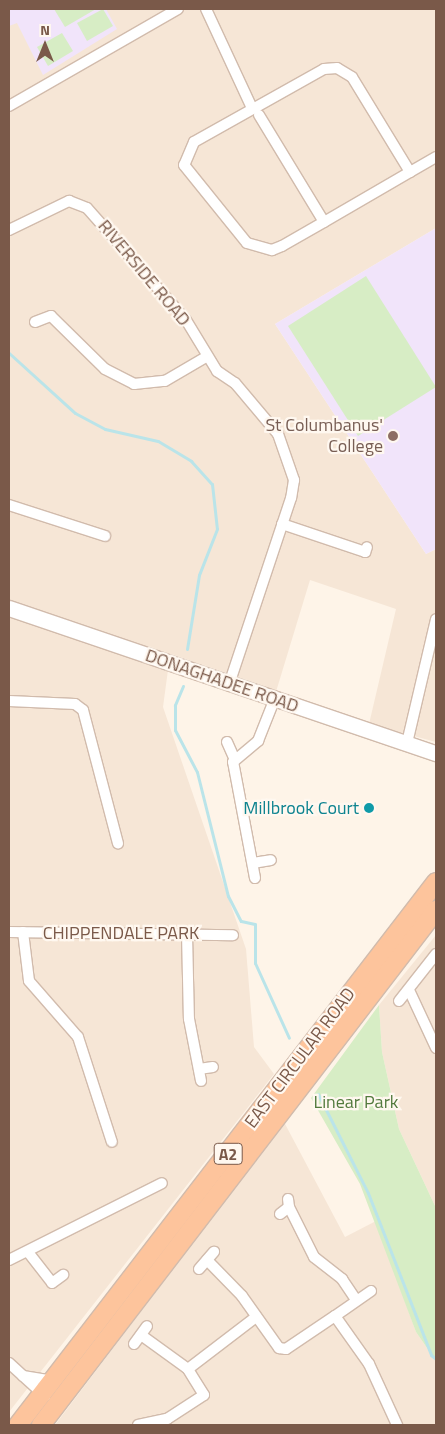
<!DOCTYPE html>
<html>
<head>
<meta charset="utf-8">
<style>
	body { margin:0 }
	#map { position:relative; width:445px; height:1434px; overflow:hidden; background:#fef4e8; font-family:"Titillium Web",sans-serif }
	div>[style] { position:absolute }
	.residential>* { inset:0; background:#f6e6d6 }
	.education>* { inset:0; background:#f1e4fa }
	.green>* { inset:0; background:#d7edc5 }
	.stream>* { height:3px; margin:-1.5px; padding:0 1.5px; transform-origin:1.5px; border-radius:1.5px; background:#bae4e9 }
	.roads { filter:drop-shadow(1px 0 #d1bbac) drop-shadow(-1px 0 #d1bbac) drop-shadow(0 1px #d1bbac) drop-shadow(0 -1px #d1bbac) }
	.minor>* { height:10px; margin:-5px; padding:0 5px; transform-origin:5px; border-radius:5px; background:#fff }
	.secondary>* { height:15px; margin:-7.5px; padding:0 7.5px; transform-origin:7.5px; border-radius:7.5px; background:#fff }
	.trunk>* { height:18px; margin:-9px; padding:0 9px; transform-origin:9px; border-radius:9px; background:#fdc49c }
	.dots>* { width:14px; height:14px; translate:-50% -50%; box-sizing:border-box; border:2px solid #fff8f0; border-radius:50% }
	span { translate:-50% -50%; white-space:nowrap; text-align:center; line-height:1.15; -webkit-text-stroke:4.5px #fff8f0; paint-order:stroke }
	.shield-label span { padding:1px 4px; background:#fff8f0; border:1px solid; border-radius:4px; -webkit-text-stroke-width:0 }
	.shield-label { font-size:16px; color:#7a5949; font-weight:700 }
	.street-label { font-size:18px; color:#7a5949 }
	.education-label { font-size:18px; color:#785e54 }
	.right { translate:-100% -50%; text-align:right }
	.culture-label { font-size:18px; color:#0d838f }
	.park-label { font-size:18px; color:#527a3d }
	.frame { position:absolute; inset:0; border:10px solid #7a5949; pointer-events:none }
	.north { position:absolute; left:20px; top:20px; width:50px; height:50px; -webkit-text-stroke:4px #fff8f0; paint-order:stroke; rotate:0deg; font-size:14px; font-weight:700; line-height:20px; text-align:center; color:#7a5949 }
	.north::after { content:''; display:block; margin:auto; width:18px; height:22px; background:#7a5949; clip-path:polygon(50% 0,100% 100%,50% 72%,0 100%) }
</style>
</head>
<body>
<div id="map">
	<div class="residential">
		<i style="clip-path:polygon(9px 9px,436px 9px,436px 228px,275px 324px,426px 554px,436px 549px,436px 742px,369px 724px,396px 609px,310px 580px,275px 695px,170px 655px,163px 707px,246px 949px,254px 1047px,274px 1074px,9px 1412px)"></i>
		<i style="clip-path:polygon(436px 935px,436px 1208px,399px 1129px,382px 1052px,379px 1005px)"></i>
		<i style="clip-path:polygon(284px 1122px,345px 1237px,376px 1221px,416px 1332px,436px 1361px,436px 1425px,55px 1425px)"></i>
	</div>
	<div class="education">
		<i style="clip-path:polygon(9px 9px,106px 9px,117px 29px,43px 75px,17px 23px,9px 26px)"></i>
		<i style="clip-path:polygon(436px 228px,436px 549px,426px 554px,275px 324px)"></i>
	</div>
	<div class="green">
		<i style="clip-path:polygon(54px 9px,96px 9px,65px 27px)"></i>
		<i style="clip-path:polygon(103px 9px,113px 26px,87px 41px,77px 23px)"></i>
		<i style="clip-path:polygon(62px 33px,73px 51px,48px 66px,37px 47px)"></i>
		<i style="clip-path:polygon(366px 276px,436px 387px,358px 436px,288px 326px)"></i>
		<i style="clip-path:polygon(379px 1005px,382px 1052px,399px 1129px,436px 1208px,436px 1361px,416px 1332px,360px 1184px,311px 1098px)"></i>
	</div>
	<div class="stream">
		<i style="left:9px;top:353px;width:89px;rotate:42.3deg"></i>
		<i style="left:75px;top:413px;width:34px;rotate:28deg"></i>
		<i style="left:105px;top:429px;width:54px;rotate:12.8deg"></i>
		<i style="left:158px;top:441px;width:39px;rotate:31deg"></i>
		<i style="left:191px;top:461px;width:31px;rotate:48deg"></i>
		<i style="left:212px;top:484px;width:45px;rotate:83.7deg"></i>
		<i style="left:217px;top:529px;width:49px;rotate:111.4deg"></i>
		<i style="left:199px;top:575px;width:75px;rotate:99.2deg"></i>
		<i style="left:183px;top:686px;width:21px;rotate:113deg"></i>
		<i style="left:175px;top:705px;width:25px;rotate:90deg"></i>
		<i style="left:175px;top:730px;width:47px;rotate:62.4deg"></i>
		<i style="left:197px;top:772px;width:128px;rotate:76deg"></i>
		<i style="left:228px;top:896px;width:28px;rotate:63deg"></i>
		<i style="left:241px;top:921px;width:14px;rotate:12deg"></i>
		<i style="left:255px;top:924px;width:39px;rotate:90deg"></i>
		<i style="left:255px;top:963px;width:82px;rotate:65.6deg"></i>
		<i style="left:318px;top:1094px;width:111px;rotate:63.2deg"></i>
		<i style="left:368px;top:1193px;width:174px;rotate:68.7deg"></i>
		<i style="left:431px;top:1355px;width:6px;rotate:39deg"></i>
	</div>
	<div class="roads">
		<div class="minor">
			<i style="left:206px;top:9px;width:109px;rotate:65.1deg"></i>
			<i style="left:9px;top:106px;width:195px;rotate:-29.9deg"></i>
			<i style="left:259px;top:115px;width:125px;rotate:58.7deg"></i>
			<i style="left:410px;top:172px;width:111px;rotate:-121.4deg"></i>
			<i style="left:352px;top:77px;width:17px;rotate:-149deg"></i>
			<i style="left:337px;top:68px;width:13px;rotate:176deg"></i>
			<i style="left:324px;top:69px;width:149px;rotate:150.7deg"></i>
			<i style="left:194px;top:142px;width:25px;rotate:113deg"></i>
			<i style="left:184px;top:165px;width:100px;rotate:51.1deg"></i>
			<i style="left:247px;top:243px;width:26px;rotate:16deg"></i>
			<i style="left:272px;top:250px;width:11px;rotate:-22deg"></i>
			<i style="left:282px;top:246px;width:48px;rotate:-29.7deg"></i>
			<i style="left:324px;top:222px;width:99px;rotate:-30.2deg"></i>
			<i style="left:410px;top:172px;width:30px;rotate:-30deg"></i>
			<i style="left:9px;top:230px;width:67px;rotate:-25.8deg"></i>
			<i style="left:69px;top:201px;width:19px;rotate:21deg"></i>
			<i style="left:87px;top:208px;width:149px;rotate:48.5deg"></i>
			<i style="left:186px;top:320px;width:60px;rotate:58.7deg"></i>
			<i style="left:217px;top:371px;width:22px;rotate:34deg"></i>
			<i style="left:235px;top:383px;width:67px;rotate:49.9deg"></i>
			<i style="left:278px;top:434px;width:49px;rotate:70.8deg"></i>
			<i style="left:294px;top:480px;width:18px;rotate:99deg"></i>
			<i style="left:291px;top:498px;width:196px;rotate:108.4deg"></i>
			<i style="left:35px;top:322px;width:17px;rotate:-21deg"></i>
			<i style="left:51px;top:316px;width:76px;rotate:44.5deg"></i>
			<i style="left:105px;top:369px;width:33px;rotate:27deg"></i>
			<i style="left:134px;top:384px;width:31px;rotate:-6deg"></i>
			<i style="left:165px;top:381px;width:48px;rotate:-30.3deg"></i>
			<i style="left:9px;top:505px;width:101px;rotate:17.9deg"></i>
			<i style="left:282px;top:524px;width:88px;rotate:18.6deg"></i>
			<i style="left:365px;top:552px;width:5px;rotate:-68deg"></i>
			<i style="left:9px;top:701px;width:66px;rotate:2.6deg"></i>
			<i style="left:75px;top:704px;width:10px;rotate:37deg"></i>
			<i style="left:83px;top:710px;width:138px;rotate:75.3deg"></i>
			<i style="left:227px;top:742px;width:17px;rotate:66deg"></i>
			<i style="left:407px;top:743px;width:127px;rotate:-76.8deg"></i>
			<i style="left:253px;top:863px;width:18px;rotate:-9deg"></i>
			<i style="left:255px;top:878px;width:118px;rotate:-100.7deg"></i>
			<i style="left:233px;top:762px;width:33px;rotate:-40deg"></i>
			<i style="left:258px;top:741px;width:46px;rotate:-68.4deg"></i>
			<i style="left:9px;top:932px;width:224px;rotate:0.8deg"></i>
			<i style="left:23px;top:932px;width:49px;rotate:83deg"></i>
			<i style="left:29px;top:981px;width:74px;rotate:48.8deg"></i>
			<i style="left:78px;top:1037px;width:110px;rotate:72.1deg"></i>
			<i style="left:187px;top:934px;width:85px;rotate:88.7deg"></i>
			<i style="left:189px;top:1019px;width:63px;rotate:79deg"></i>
			<i style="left:409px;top:990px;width:64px;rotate:65deg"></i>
			<i style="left:399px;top:1001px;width:60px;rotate:-51.8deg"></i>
			<i style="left:199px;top:1069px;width:14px;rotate:-8deg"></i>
			<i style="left:289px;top:1207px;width:56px;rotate:63.4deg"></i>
			<i style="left:314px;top:1257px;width:36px;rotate:38deg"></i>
			<i style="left:342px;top:1279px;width:25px;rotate:56deg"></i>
			<i style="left:280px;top:1214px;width:11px;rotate:-38deg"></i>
			<i style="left:289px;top:1207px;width:8px;rotate:-97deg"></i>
			<i style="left:28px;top:1252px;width:39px;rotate:52deg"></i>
			<i style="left:52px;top:1283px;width:14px;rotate:-36deg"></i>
			<i style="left:9px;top:1260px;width:171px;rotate:-26.7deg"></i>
			<i style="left:207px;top:1260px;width:50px;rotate:45.8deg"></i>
			<i style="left:242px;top:1296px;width:64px;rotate:54.6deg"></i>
			<i style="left:279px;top:1348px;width:7px;rotate:8deg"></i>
			<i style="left:286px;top:1349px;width:59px;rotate:-34deg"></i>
			<i style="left:199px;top:1269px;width:23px;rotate:-49deg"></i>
			<i style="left:371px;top:1291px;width:44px;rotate:145.2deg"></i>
			<i style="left:335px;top:1316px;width:59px;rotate:54.7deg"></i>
			<i style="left:369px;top:1364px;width:67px;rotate:65.3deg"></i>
			<i style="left:134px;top:1344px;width:22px;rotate:-54deg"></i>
			<i style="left:9px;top:1363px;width:49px;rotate:42.5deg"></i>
			<i style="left:188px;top:1369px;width:86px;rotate:-37.4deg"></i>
			<i style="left:23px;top:1376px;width:31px;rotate:9deg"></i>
			<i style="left:138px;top:1425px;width:30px;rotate:-12deg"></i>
			<i style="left:167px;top:1419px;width:44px;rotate:-33deg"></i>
			<i style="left:204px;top:1395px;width:31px;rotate:-122deg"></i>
			<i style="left:188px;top:1369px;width:58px;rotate:-144.1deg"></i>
		</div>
		<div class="secondary">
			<i style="left:9px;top:608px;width:451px;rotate:18.8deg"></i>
		</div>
		<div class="trunk">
			<i style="left:18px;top:1425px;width:685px;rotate:-52.41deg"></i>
			<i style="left:41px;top:1425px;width:649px;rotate:-52.51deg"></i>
		</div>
	</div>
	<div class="dots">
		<i style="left:393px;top:436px;background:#8d6e63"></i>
		<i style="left:369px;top:808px;background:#0f9aa8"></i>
	</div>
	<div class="shield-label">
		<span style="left:228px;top:1154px">A2</span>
	</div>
	<div class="street-label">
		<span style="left:144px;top:273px;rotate:50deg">RIVERSIDE ROAD</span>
		<span style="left:222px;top:681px;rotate:19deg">DONAGHADEE ROAD</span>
		<span style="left:121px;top:933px">CHIPPENDALE PARK</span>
		<span style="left:300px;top:1058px;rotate:-53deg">EAST CIRCULAR ROAD</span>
	</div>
	<div class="education-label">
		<span class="right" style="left:383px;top:436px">St Columbanus'<br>College</span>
	</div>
	<div class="culture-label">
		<span class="right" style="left:359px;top:808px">Millbrook Court</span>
	</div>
	<div class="park-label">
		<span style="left:356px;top:1102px">Linear Park</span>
	</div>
	<div class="frame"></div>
	<div class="north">N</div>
</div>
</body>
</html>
